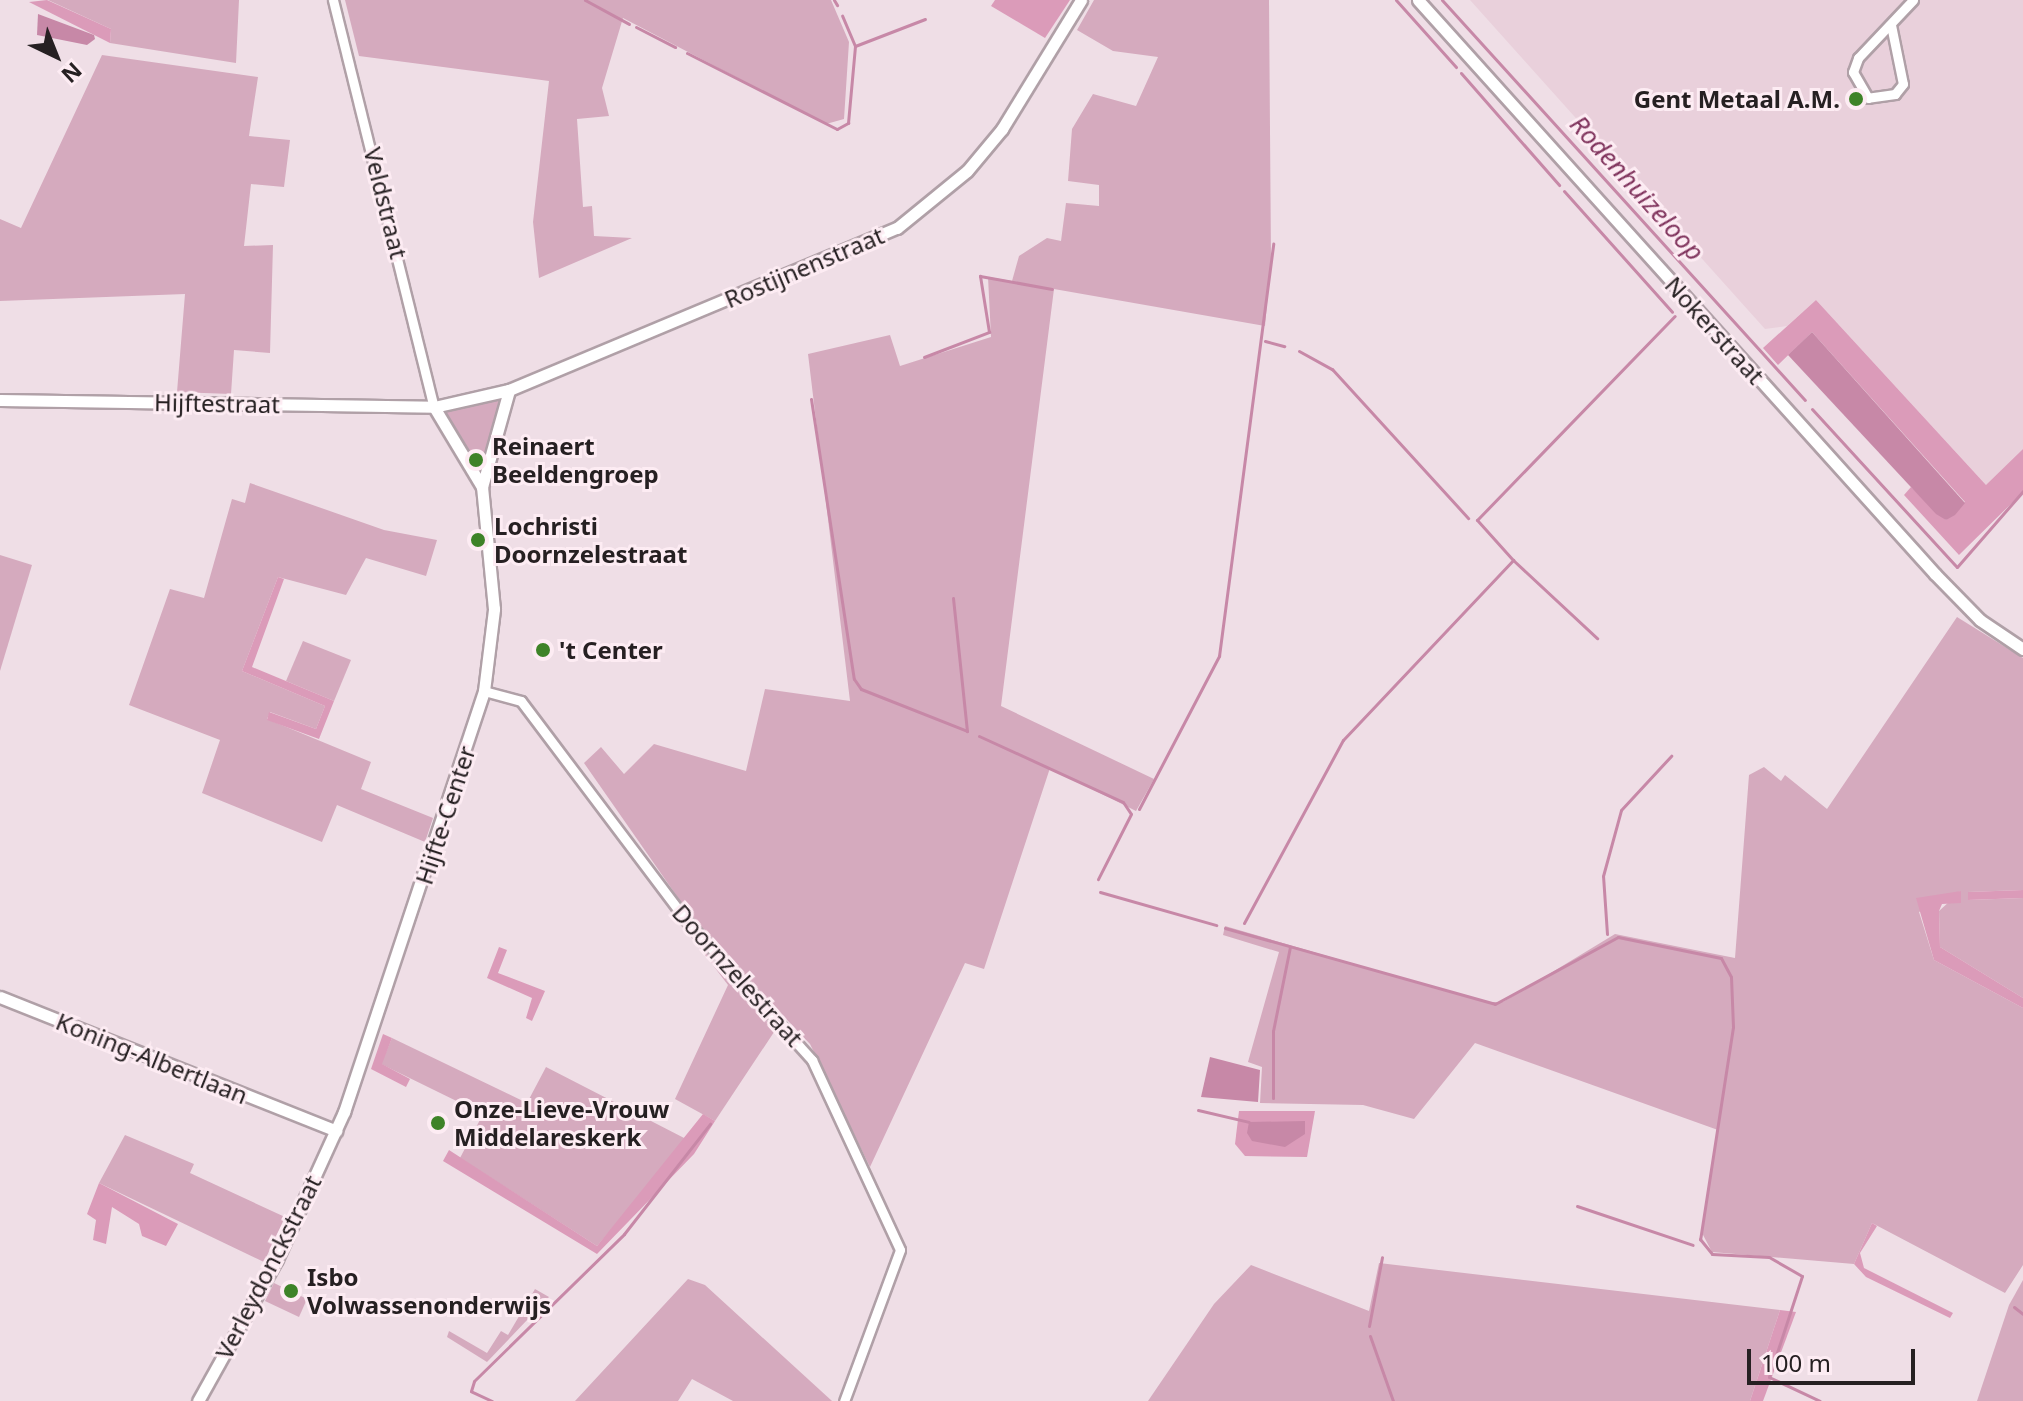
<!DOCTYPE html>
<html>
<head>
<meta charset="utf-8">
<style>
	body { margin:0 }
	#map { position:relative; width:2023px; height:1401px; overflow:hidden; background:#efdee6; font-family:"Noto Sans",sans-serif }
	div>[style] { position:absolute }
	.built>* { inset:0; background:#e9d0db }
	.green>* { inset:0; background:#d5aabe }
	.forest>* { inset:0; background:#db9bb9 }
	.water>* { inset:0; background:#c788a7 }
	.stream>* { height:3px; margin:-1.5px; padding:0 1.5px; transform-origin:1.5px; border-radius:1.5px; background:#c788a7 }
	.roads { filter:drop-shadow(2px 0 #b0a0a7) drop-shadow(-2px 0 #b0a0a7) drop-shadow(0 2px #b0a0a7) drop-shadow(0 -2px #b0a0a7) }
	.minor>* { height:9px; margin:-4.5px; padding:0 4.5px; transform-origin:4.5px; border-radius:4.5px; background:#fff }
	.tertiary>* { height:11px; margin:-5.5px; padding:0 5.5px; transform-origin:5.5px; border-radius:5.5px; background:#fff }
	.dots>* { width:22px; height:22px; translate:-50% -50%; box-sizing:border-box; border:4px solid #fdecf3; border-radius:50% }
	span { translate:-50% -50%; white-space:nowrap; text-align:center; line-height:1.15; -webkit-text-stroke:6px #fdecf3; paint-order:stroke }
	.poi-label { font-size:24px; color:#262022; font-weight:700 }
	.right { translate:-100% -50%; text-align:right }
	.left { translate:0 -50%; text-align:left }
	.street-label { font-size:24px; color:#262022 }
	.water-label { font-size:26px; color:#81355e; font-style:italic }
	.north { position:absolute; left:16px; top:16px; width:80px; height:80px; -webkit-text-stroke:6px #fdecf3; paint-order:stroke; rotate:137deg; font-size:22px; font-weight:700; line-height:32px; text-align:center; color:#262022 }
	.north::after { content:''; display:block; margin:auto; width:28px; height:36px; background:#262022; clip-path:polygon(50% 0,100% 100%,50% 72%,0 100%) }
	.scale { position:absolute; left:1747px; top:1349px; width:168px; height:36px; box-sizing:border-box; border:4px solid #262022; border-top:0; padding-left:10px; font-size:24px; line-height:28px; white-space:nowrap; color:#262022; -webkit-text-stroke:6px #fdecf3; paint-order:stroke }
</style>
</head>
<body>
<div id="map">
	<div class="built">
		<i style="clip-path:polygon(1470px 0,2023px 0,2023px 449px,1987px 486px,1816px 300px,1787px 326px,1765px 329px)"></i>
	</div>
	<div class="green">
		<i style="clip-path:polygon(48px 0,239px 0,236px 63px,110px 43px,111px 29px)"></i>
		<i style="clip-path:polygon(345px 0,831px 0,849px 42px,844px 119px,826px 124px,623px 18px,602px 88px,609px 116px,577px 119px,583px 207px,592px 206px,594px 236px,632px 238px,539px 278px,533px 222px,549px 81px,359px 56px)"></i>
		<i style="clip-path:polygon(1094px 0,1269px 0,1271px 259px,1265px 326px,1054px 289px,1001px 706px,1154px 779px,1136px 811px,1050px 768px,984px 969px,965px 963px,870px 1167px,810px 1044px,697px 925px,584px 763px,601px 747px,624px 774px,654px 744px,746px 771px,765px 689px,850px 701px,808px 354px,890px 335px,900px 366px,991px 337px,988px 277px,1012px 281px,1019px 256px,1047px 238px,1061px 241px,1066px 203px,1099px 206px,1099px 185px,1068px 181px,1072px 129px,1093px 94px,1136px 106px,1158px 57px,1113px 51px,1077px 30px)"></i>
		<i style="clip-path:polygon(102px 55px,258px 77px,249px 136px,290px 140px,284px 187px,251px 184px,244px 246px,273px 245px,270px 353px,234px 350px,231px 394px,177px 392px,185px 294px,0 301px,0 219px,21px 228px)"></i>
		<i style="clip-path:polygon(509px 390px,482px 487px,434px 407px)"></i>
		<i style="clip-path:polygon(250px 483px,384px 530px,437px 540px,426px 576px,366px 558px,346px 595px,278px 577px,242px 671px,325px 706px,316px 729px,270px 712px,267px 719px,371px 762px,361px 789px,433px 818px,425px 842px,337px 805px,322px 842px,202px 793px,220px 740px,129px 705px,170px 589px,204px 598px,232px 499px,245px 503px)"></i>
		<i style="clip-path:polygon(0 555px,32px 565px,0 671px)"></i>
		<i style="clip-path:polygon(1957px 617px,2023px 658px,2023px 890px,1968px 892px,1968px 900px,2023px 898px,2023px 998px,1940px 947px,1939px 911px,1961px 891px,1919px 912px,1934px 960px,2023px 1008px,2023px 1265px,2005px 1293px,1872px 1223px,1854px 1264px,1712px 1252px,1702px 1233px,1718px 1130px,1475px 1043px,1414px 1119px,1363px 1105px,1260px 1103px,1262px 1067px,1248px 1062px,1279px 952px,1223px 935px,1225px 926px,1484px 1002px,1503px 1002px,1615px 934px,1735px 958px,1749px 775px,1764px 767px,1781px 781px,1785px 775px,1827px 809px)"></i>
		<i style="clip-path:polygon(303px 641px,351px 660px,334px 701px,286px 681px)"></i>
		<i style="clip-path:polygon(673px 913px,778px 1026px,715px 1121px,675px 1099px,728px 985px)"></i>
		<i style="clip-path:polygon(392px 1038px,527px 1103px,546px 1067px,688px 1140px,597px 1246px,460px 1158px,483px 1114px,381px 1064px)"></i>
		<i style="clip-path:polygon(125px 1135px,194px 1164px,190px 1173px,285px 1217px,264px 1262px,99px 1183px)"></i>
		<i style="clip-path:polygon(1379px 1263px,1780px 1310px,1750px 1401px,1148px 1401px,1214px 1304px,1251px 1265px,1369px 1311px)"></i>
		<i style="clip-path:polygon(688px 1279px,705px 1285px,832px 1401px,733px 1401px,692px 1379px,678px 1401px,575px 1401px)"></i>
		<i style="clip-path:polygon(2023px 1280px,2023px 1401px,1977px 1401px,2009px 1305px)"></i>
		<i style="clip-path:polygon(274px 1283px,307px 1299px,299px 1317px,265px 1301px)"></i>
		<i style="clip-path:polygon(535px 1289px,549px 1297px,487px 1362px,447px 1337px,449px 1331px,487px 1353px,501px 1331px,508px 1335px)"></i>
	</div>
	<div class="forest">
		<i style="clip-path:polygon(47px 0,111px 29px,110px 43px,29px 2px)"></i>
		<i style="clip-path:polygon(995px 0,1070px 0,1045px 38px,991px 6px)"></i>
		<i style="clip-path:polygon(1816px 300px,1986px 485px,2023px 449px,2023px 492px,1959px 555px,1904px 495px,1911px 487px,1946px 520px,1965px 502px,1812px 332px,1778px 365px,1763px 348px)"></i>
		<i style="clip-path:polygon(278px 577px,284px 579px,252px 667px,334px 701px,319px 739px,267px 720px,269px 712px,316px 729px,325px 706px,242px 671px)"></i>
		<i style="clip-path:polygon(2023px 890px,2023px 898px,1968px 900px,1968px 892px)"></i>
		<i style="clip-path:polygon(1961px 891px,1961px 903px,1942px 904px,1939px 911px,1940px 947px,2023px 998px,2023px 1008px,1934px 960px,1916px 898px)"></i>
		<i style="clip-path:polygon(499px 947px,507px 950px,498px 973px,545px 991px,532px 1021px,526px 1018px,532px 998px,487px 978px)"></i>
		<i style="clip-path:polygon(383px 1034px,392px 1038px,382px 1064px,410px 1079px,406px 1087px,371px 1069px)"></i>
		<i style="clip-path:polygon(1239px 1111px,1315px 1111px,1307px 1157px,1245px 1156px,1235px 1144px)"></i>
		<i style="clip-path:polygon(703px 1114px,715px 1121px,694px 1154px,597px 1254px,443px 1161px,449px 1150px,597px 1246px)"></i>
		<i style="clip-path:polygon(99px 1183px,178px 1224px,166px 1246px,142px 1236px,139px 1224px,112px 1207px,106px 1244px,93px 1240px,96px 1220px,87px 1214px)"></i>
		<i style="clip-path:polygon(1872px 1223px,1877px 1226px,1860px 1253px,1864px 1268px,1953px 1313px,1950px 1318px,1866px 1277px,1854px 1264px)"></i>
		<i style="clip-path:polygon(1780px 1310px,1796px 1312px,1763px 1401px,1750px 1401px)"></i>
	</div>
	<div class="water">
		<i style="clip-path:polygon(38px 14px,94px 35px,95px 39px,87px 45px,37px 35px)"></i>
		<i style="clip-path:polygon(1812px 332px,1965px 503px,1955px 515px,1946px 520px,1936px 514px,1788px 355px)"></i>
		<i style="clip-path:polygon(1210px 1057px,1260px 1070px,1258px 1102px,1201px 1097px)"></i>
		<i style="clip-path:polygon(1305px 1121px,1305px 1134px,1285px 1147px,1252px 1141px,1247px 1133px,1249px 1122px)"></i>
	</div>
	<div class="stream">
		<i style="left:585px;top:0;width:50px;rotate:28.6deg"></i>
		<i style="left:834px;top:0;width:6px;rotate:59deg"></i>
		<i style="left:1396px;top:0;width:90px;rotate:48.2deg"></i>
		<i style="left:1442px;top:0;width:540px;rotate:47.78deg"></i>
		<i style="left:636px;top:27px;width:44px;rotate:27.1deg"></i>
		<i style="left:855px;top:46px;width:75px;rotate:-21.1deg"></i>
		<i style="left:687px;top:53px;width:168px;rotate:26.9deg"></i>
		<i style="left:837px;top:129px;width:13px;rotate:-29deg"></i>
		<i style="left:848px;top:123px;width:77px;rotate:-84.8deg"></i>
		<i style="left:855px;top:46px;width:33px;rotate:-113deg"></i>
		<i style="left:1461px;top:73px;width:149px;rotate:48.8deg"></i>
		<i style="left:1564px;top:191px;width:162px;rotate:48.2deg"></i>
		<i style="left:1265px;top:341px;width:20px;rotate:15deg"></i>
		<i style="left:1299px;top:351px;width:38px;rotate:29deg"></i>
		<i style="left:1332px;top:369px;width:202px;rotate:47.6deg"></i>
		<i style="left:924px;top:357px;width:70px;rotate:-21deg"></i>
		<i style="left:989px;top:332px;width:57px;rotate:-99.1deg"></i>
		<i style="left:980px;top:276px;width:73px;rotate:10.2deg"></i>
		<i style="left:811px;top:399px;width:283px;rotate:81.3deg"></i>
		<i style="left:854px;top:679px;width:12px;rotate:55deg"></i>
		<i style="left:861px;top:689px;width:114px;rotate:21.6deg"></i>
		<i style="left:1812px;top:409px;width:214px;rotate:47.5deg"></i>
		<i style="left:1957px;top:567px;width:101px;rotate:-49deg"></i>
		<i style="left:1513px;top:560px;width:115px;rotate:42.9deg"></i>
		<i style="left:953px;top:598px;width:134px;rotate:84deg"></i>
		<i style="left:979px;top:736px;width:158px;rotate:24.6deg"></i>
		<i style="left:1123px;top:802px;width:14px;rotate:56deg"></i>
		<i style="left:1131px;top:814px;width:73px;rotate:116.9deg"></i>
		<i style="left:1139px;top:809px;width:173px;rotate:-62.4deg"></i>
		<i style="left:1219px;top:656px;width:416px;rotate:-82.5deg"></i>
		<i style="left:1100px;top:892px;width:121px;rotate:15.9deg"></i>
		<i style="left:1244px;top:923px;width:208px;rotate:-61.6deg"></i>
		<i style="left:1343px;top:740px;width:248px;rotate:-46.6deg"></i>
		<i style="left:1513px;top:560px;width:54px;rotate:-132deg"></i>
		<i style="left:1477px;top:520px;width:284px;rotate:-45.9deg"></i>
		<i style="left:1225px;top:928px;width:280px;rotate:15.7deg"></i>
		<i style="left:1495px;top:1004px;width:140px;rotate:-28.6deg"></i>
		<i style="left:1618px;top:937px;width:105px;rotate:11.5deg"></i>
		<i style="left:1721px;top:958px;width:21px;rotate:62deg"></i>
		<i style="left:1731px;top:977px;width:50px;rotate:87.7deg"></i>
		<i style="left:1733px;top:1027px;width:215px;rotate:98.8deg"></i>
		<i style="left:1700px;top:1239px;width:19px;rotate:51deg"></i>
		<i style="left:1712px;top:1254px;width:57px;rotate:3deg"></i>
		<i style="left:1769px;top:1257px;width:38px;rotate:30deg"></i>
		<i style="left:1802px;top:1276px;width:106px;rotate:108.1deg"></i>
		<i style="left:1769px;top:1377px;width:56px;rotate:25.2deg"></i>
		<i style="left:1607px;top:934px;width:58px;rotate:-93.9deg"></i>
		<i style="left:1603px;top:876px;width:68px;rotate:-74.7deg"></i>
		<i style="left:1621px;top:810px;width:74px;rotate:-47.2deg"></i>
		<i style="left:1273px;top:1098px;width:67px;rotate:-90deg"></i>
		<i style="left:1273px;top:1031px;width:86px;rotate:-78.6deg"></i>
		<i style="left:1198px;top:1110px;width:52px;rotate:13.2deg"></i>
		<i style="left:1577px;top:1206px;width:122px;rotate:18.6deg"></i>
		<i style="left:2014px;top:1307px;width:11px;rotate:38deg"></i>
		<i style="left:1369px;top:1326px;width:70px;rotate:-79.3deg"></i>
		<i style="left:1370px;top:1336px;width:69px;rotate:70.5deg"></i>
		<i style="left:492px;top:1401px;width:23px;rotate:-155deg"></i>
		<i style="left:471px;top:1391px;width:10px;rotate:-73deg"></i>
		<i style="left:474px;top:1381px;width:210px;rotate:-44.4deg"></i>
		<i style="left:624px;top:1234px;width:140px;rotate:-52deg"></i>
	</div>
	<div class="roads">
		<div class="minor">
			<i style="left:333px;top:0;width:419px;rotate:76.1deg"></i>
			<i style="left:1891px;top:25px;width:60px;rotate:78.5deg"></i>
			<i style="left:1903px;top:84px;width:13px;rotate:129deg"></i>
			<i style="left:1895px;top:94px;width:27px;rotate:172deg"></i>
			<i style="left:1868px;top:98px;width:30px;rotate:-120deg"></i>
			<i style="left:1853px;top:72px;width:15px;rotate:-70deg"></i>
			<i style="left:1858px;top:58px;width:80px;rotate:-46.5deg"></i>
			<i style="left:484px;top:691px;width:38px;rotate:15deg"></i>
			<i style="left:521px;top:701px;width:273px;rotate:53deg"></i>
			<i style="left:685px;top:919px;width:190px;rotate:48deg"></i>
			<i style="left:812px;top:1060px;width:209px;rotate:65.1deg"></i>
			<i style="left:900px;top:1250px;width:161px;rotate:110.3deg"></i>
		</div>
		<div class="tertiary">
			<i style="left:1418px;top:0;width:773px;rotate:47.99deg"></i>
			<i style="left:1935px;top:574px;width:64px;rotate:45.6deg"></i>
			<i style="left:1980px;top:620px;width:52px;rotate:34deg"></i>
			<i style="left:0;top:400px;width:434px;rotate:0.9deg"></i>
			<i style="left:434px;top:407px;width:77px;rotate:-12.8deg"></i>
			<i style="left:509px;top:390px;width:420px;rotate:-22.7deg"></i>
			<i style="left:897px;top:228px;width:90px;rotate:-39.2deg"></i>
			<i style="left:967px;top:171px;width:55px;rotate:-50.2deg"></i>
			<i style="left:1002px;top:129px;width:151px;rotate:-58.5deg"></i>
			<i style="left:434px;top:407px;width:93px;rotate:59deg"></i>
			<i style="left:0;top:997px;width:362px;rotate:21.7deg"></i>
			<i style="left:198px;top:1401px;width:162px;rotate:-60.9deg"></i>
			<i style="left:277px;top:1259px;width:162px;rotate:-65.5deg"></i>
			<i style="left:344px;top:1112px;width:444px;rotate:-71.6deg"></i>
			<i style="left:484px;top:691px;width:83px;rotate:-83deg"></i>
			<i style="left:494px;top:609px;width:123px;rotate:-95.6deg"></i>
			<i style="left:482px;top:487px;width:101px;rotate:-74.4deg"></i>
		</div>
	</div>
	<div class="dots">
		<i style="left:1856px;top:99px;background:#3e8328"></i>
		<i style="left:476px;top:460px;background:#3e8328"></i>
		<i style="left:478px;top:540px;background:#3e8328"></i>
		<i style="left:543px;top:650px;background:#3e8328"></i>
		<i style="left:438px;top:1123px;background:#3e8328"></i>
		<i style="left:291px;top:1291px;background:#3e8328"></i>
	</div>
	<div class="poi-label">
		<span class="right" style="left:1840px;top:99px">Gent Metaal A.M.</span>
		<span class="left" style="left:492px;top:460px">Reinaert<br>Beeldengroep</span>
		<span class="left" style="left:494px;top:540px">Lochristi<br>Doornzelestraat</span>
		<span class="left" style="left:559px;top:650px">'t Center</span>
		<span class="left" style="left:454px;top:1123px">Onze-Lieve-Vrouw<br>Middelareskerk</span>
		<span class="left" style="left:307px;top:1291px">Isbo<br>Volwassenonderwijs</span>
	</div>
	<div class="street-label">
		<span style="left:386px;top:203px;rotate:76deg">Veldstraat</span>
		<span style="left:804px;top:267px;rotate:-23deg">Rostijnenstraat</span>
		<span style="left:1715px;top:330px;rotate:48deg">Nokerstraat</span>
		<span style="left:217px;top:403px;rotate:1deg">Hijftestraat</span>
		<span style="left:445px;top:815px;rotate:-72deg">Hijfte-Center</span>
		<span style="left:738px;top:975px;rotate:48deg">Doornzelestraat</span>
		<span style="left:152px;top:1058px;rotate:22deg">Koning-Albertlaan</span>
		<span style="left:268px;top:1267px;rotate:-63deg">Verleydonckstraat</span>
	</div>
	<div class="water-label">
		<span style="left:1637px;top:188px;rotate:48deg">Rodenhuizeloop</span>
	</div>
	<div class="north">N</div>
	<div class="scale">100 m</div>
</div>
</body>
</html>
